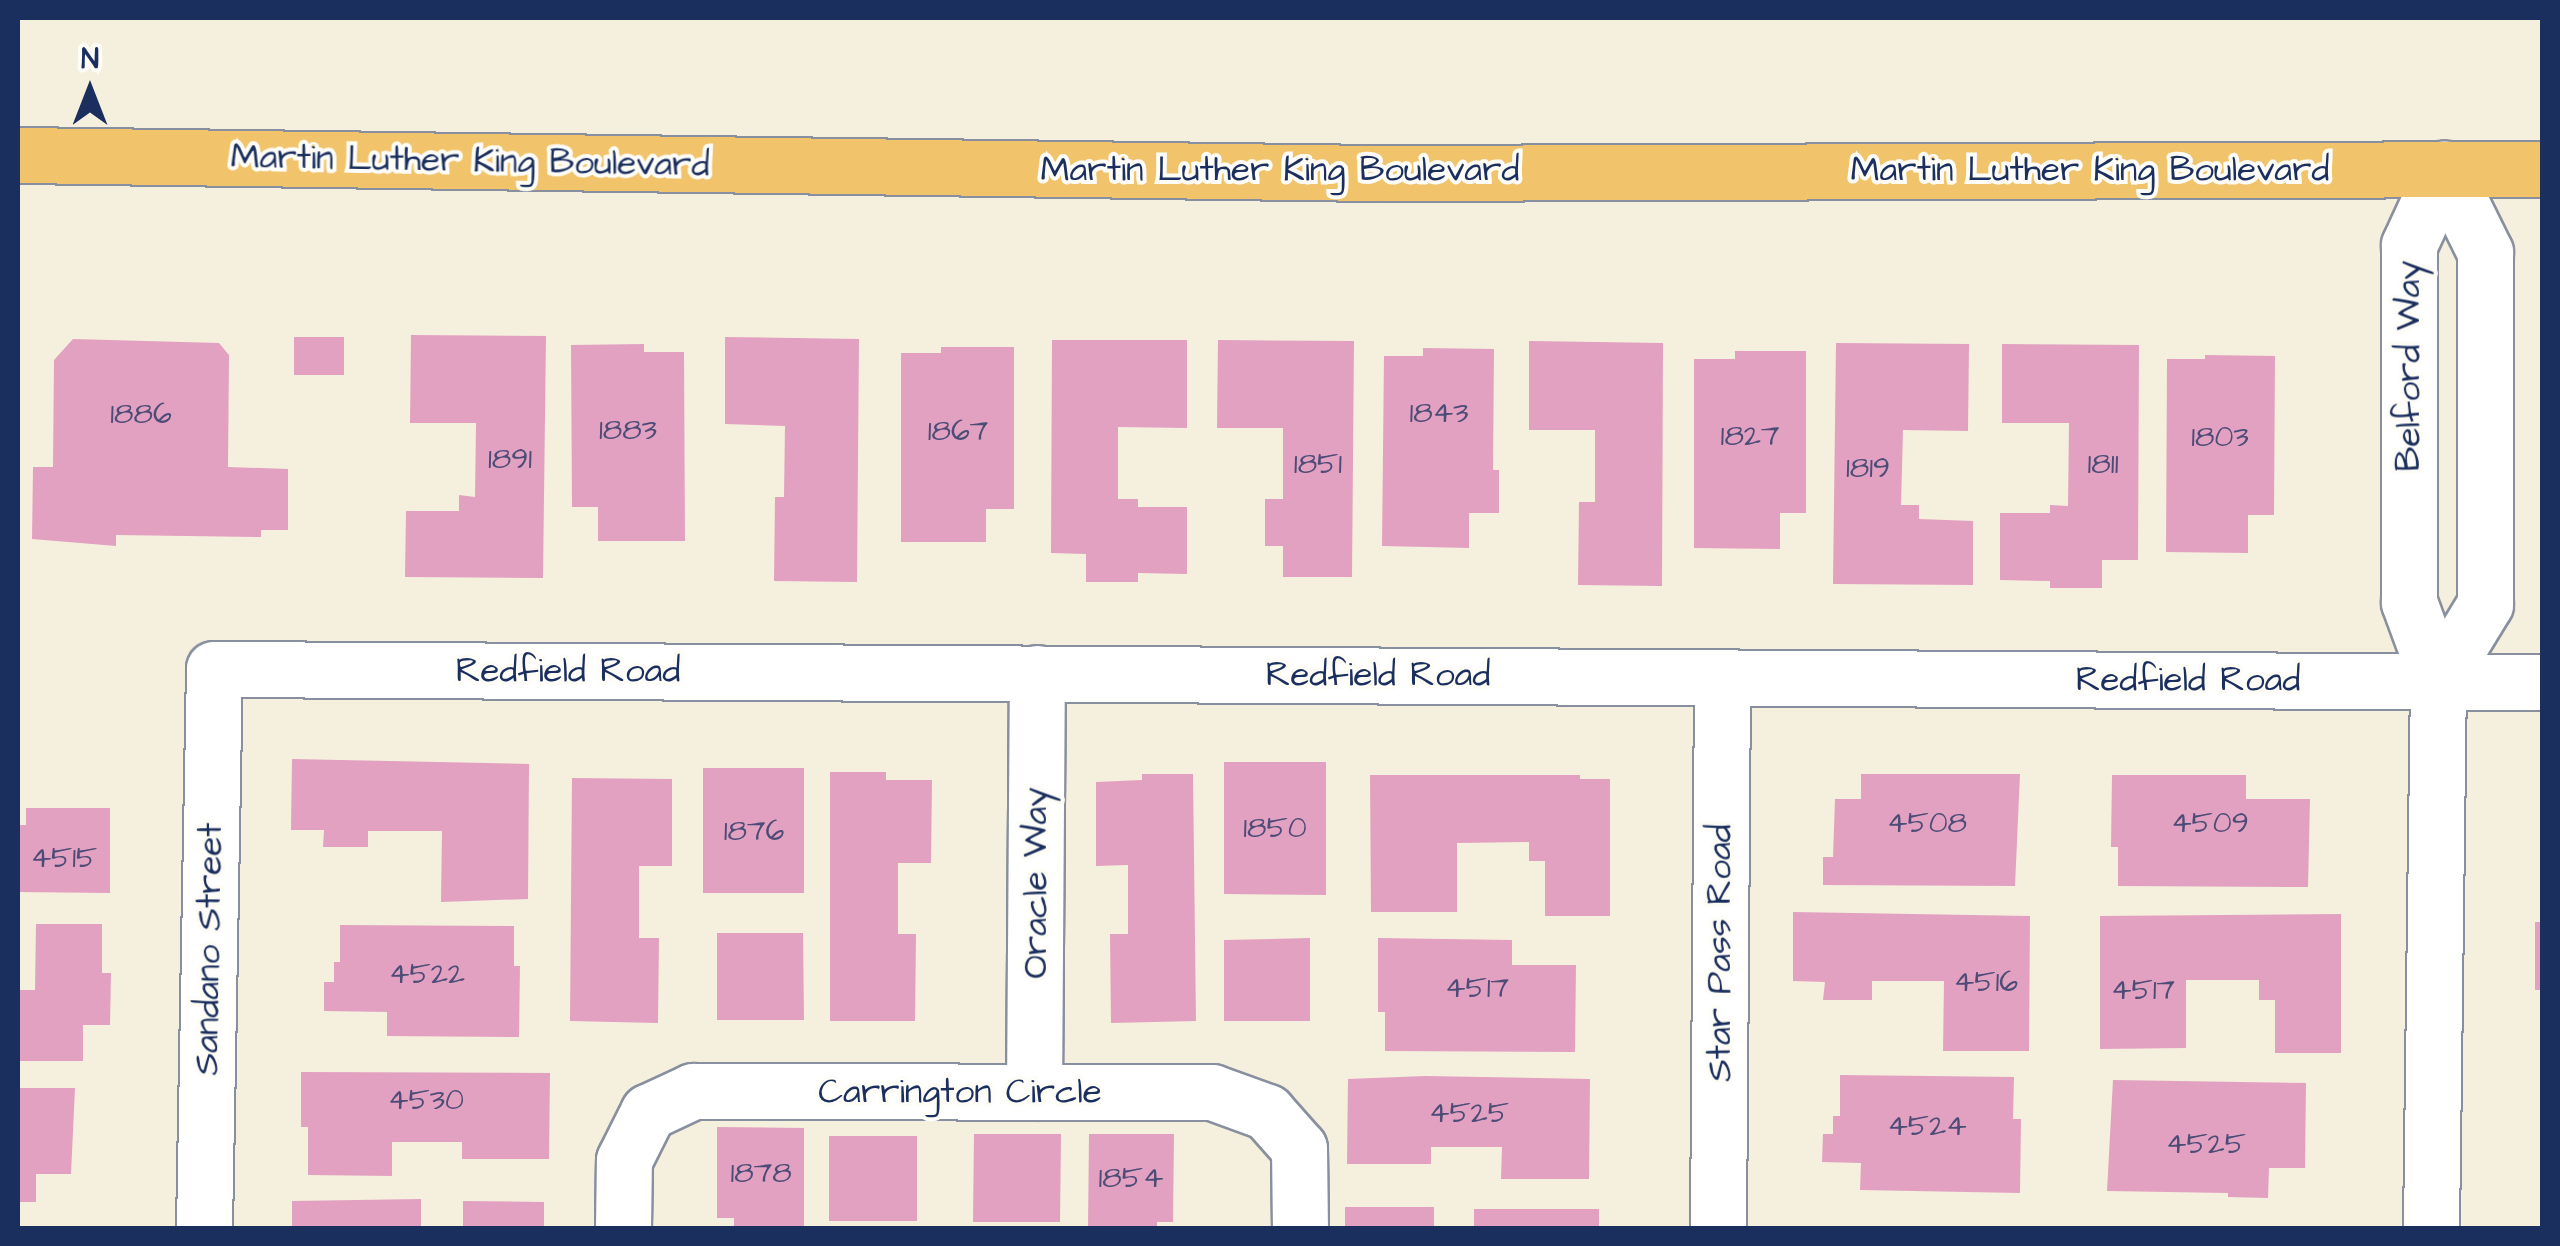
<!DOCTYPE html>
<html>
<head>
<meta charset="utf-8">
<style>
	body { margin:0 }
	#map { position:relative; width:2560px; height:1246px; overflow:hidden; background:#f5efdd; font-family:"Architects Daughter",sans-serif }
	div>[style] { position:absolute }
	.building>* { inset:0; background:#e2a1c1 }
	.roads { filter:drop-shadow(2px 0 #888f9e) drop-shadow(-2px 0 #888f9e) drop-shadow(0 2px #888f9e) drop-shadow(0 -2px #888f9e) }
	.street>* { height:55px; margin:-27.5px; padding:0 27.5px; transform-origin:27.5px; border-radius:27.5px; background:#fff }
	.primary>* { height:55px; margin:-27.5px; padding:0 27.5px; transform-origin:27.5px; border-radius:27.5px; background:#f1c36a }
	span { translate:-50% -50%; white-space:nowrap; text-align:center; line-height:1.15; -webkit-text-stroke:8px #fdfcf7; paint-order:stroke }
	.number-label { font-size:30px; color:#4d4c77 }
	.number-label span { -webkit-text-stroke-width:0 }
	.street-label { font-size:35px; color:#1b2f5e }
	.frame { position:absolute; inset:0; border:20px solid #1b2f5e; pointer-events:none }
	.north { position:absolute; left:40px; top:40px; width:100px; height:100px; -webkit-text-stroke:8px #fdfcf7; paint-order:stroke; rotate:0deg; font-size:28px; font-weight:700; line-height:40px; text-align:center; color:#1b2f5e }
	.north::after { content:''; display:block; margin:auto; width:35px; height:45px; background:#1b2f5e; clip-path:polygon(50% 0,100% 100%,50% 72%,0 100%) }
</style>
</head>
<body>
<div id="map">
	<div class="building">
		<i style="clip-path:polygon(411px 335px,546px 336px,543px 578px,405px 577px,406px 511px,459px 511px,459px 495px,475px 497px,476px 423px,410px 423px)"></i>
		<i style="clip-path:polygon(294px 337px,344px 337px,344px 375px,294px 375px)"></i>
		<i style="clip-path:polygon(725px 337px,859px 339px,857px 582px,774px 581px,775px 497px,784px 497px,785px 426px,725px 424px)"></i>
		<i style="clip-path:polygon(73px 339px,219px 343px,229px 355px,228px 467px,288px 469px,288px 530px,261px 530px,261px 537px,116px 535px,116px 546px,32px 539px,33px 467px,53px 467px,54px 360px)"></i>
		<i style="clip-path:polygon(1052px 340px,1187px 340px,1187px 428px,1118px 427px,1118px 499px,1138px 499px,1138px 507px,1187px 507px,1187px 574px,1138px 573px,1138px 582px,1086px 582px,1086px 554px,1051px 553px)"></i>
		<i style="clip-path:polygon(1218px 340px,1354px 341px,1352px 577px,1283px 577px,1283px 546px,1265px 546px,1265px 499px,1283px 499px,1283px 428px,1217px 428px)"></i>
		<i style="clip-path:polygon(1529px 341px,1663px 343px,1662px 586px,1578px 585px,1579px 502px,1595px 502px,1595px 430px,1529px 430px)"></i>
		<i style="clip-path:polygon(1836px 343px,1969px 344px,1968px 431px,1903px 430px,1901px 505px,1919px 505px,1919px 519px,1973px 521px,1973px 585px,1833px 584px)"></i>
		<i style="clip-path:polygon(644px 344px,644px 352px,684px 352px,685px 541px,598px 541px,598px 507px,572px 507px,571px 345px)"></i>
		<i style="clip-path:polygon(2002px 344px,2139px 345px,2138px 560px,2102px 560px,2102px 588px,2050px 588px,2050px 581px,2000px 580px,2000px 513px,2050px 513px,2050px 505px,2068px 506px,2069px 423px,2002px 423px)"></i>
		<i style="clip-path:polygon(941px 347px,1014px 347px,1014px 509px,986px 509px,986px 542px,901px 542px,901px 353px,941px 353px)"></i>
		<i style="clip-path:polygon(1423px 348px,1494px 349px,1493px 470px,1499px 470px,1499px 513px,1469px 513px,1469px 548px,1382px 546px,1384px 356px,1423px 356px)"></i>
		<i style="clip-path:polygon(1735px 351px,1806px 351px,1806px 513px,1780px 513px,1780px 549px,1694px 548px,1694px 359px,1735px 359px)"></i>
		<i style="clip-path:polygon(2205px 355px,2275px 356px,2274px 515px,2248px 515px,2248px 553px,2166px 552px,2167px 359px,2205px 359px)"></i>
		<i style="clip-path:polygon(292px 759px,529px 764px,528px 899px,441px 902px,442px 831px,368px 831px,368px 847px,323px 847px,324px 830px,291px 830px)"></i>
		<i style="clip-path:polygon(1224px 762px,1326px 762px,1326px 895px,1224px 894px)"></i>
		<i style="clip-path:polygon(703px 768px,804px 768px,804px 893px,703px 893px)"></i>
		<i style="clip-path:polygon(830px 772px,886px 772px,886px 780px,932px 780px,931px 863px,898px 863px,898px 934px,916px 934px,915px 1021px,830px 1021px)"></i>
		<i style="clip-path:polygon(1142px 774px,1193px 774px,1196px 1021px,1111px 1023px,1110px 934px,1128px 934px,1128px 865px,1096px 866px,1096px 782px,1142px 780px)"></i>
		<i style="clip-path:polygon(1861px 774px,2020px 774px,2015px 886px,1823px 885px,1823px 857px,1833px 857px,1835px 799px,1861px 799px)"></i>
		<i style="clip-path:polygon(1370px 775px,1580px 775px,1580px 779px,1610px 779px,1610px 916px,1545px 916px,1545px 861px,1529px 861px,1529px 842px,1457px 843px,1457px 912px,1371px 912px)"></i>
		<i style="clip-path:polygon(2112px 775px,2246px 775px,2246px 799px,2310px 799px,2308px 887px,2118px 886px,2118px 847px,2111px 847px)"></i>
		<i style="clip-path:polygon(572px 778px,672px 779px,672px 866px,639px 866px,639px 938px,659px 938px,658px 1023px,570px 1021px)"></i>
		<i style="clip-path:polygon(26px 808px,110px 808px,110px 893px,18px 892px,18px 825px,26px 825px)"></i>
		<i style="clip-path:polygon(1793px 912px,2030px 916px,2029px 1051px,1943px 1051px,1944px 981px,1872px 981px,1872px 1000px,1823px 1000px,1825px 982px,1793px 981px)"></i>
		<i style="clip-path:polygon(2341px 914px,2341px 1053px,2275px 1053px,2275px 1000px,2259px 1000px,2259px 980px,2186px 980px,2186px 1048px,2100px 1049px,2100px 916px)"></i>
		<i style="clip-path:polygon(2535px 922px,2542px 922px,2542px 990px,2535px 990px)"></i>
		<i style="clip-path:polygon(36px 924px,102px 924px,102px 973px,111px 973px,110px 1025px,83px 1025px,83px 1061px,18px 1061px,18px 990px,35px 990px)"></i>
		<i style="clip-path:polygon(340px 925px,514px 926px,514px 966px,520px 966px,519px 1037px,387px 1036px,387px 1012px,324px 1011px,324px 982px,334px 982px,334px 962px,340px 962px)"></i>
		<i style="clip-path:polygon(717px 933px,803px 933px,804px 1020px,717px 1020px)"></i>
		<i style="clip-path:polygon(1310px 938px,1310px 1021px,1224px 1021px,1224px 940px)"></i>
		<i style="clip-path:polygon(1378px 938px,1512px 940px,1512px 965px,1576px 965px,1575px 1052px,1385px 1051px,1385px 1012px,1378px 1012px)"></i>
		<i style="clip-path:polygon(301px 1072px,550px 1073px,549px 1159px,462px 1159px,462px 1142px,392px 1142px,392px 1176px,308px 1175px,308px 1127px,301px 1127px)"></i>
		<i style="clip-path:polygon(1840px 1075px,2014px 1077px,2013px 1119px,2021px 1119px,2020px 1193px,1860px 1190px,1861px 1163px,1822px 1162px,1823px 1134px,1833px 1134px,1833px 1116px,1840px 1116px)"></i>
		<i style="clip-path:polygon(1425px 1076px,1590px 1079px,1589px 1179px,1501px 1179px,1502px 1147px,1431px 1147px,1431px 1164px,1347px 1164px,1348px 1079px)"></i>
		<i style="clip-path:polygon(2113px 1080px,2306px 1083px,2305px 1168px,2269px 1168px,2268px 1198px,2228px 1197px,2228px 1193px,2107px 1191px)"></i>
		<i style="clip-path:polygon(18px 1088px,75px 1088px,71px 1174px,36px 1174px,36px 1202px,18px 1202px)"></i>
		<i style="clip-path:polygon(717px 1127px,804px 1128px,804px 1228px,734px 1228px,734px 1218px,717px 1218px)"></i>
		<i style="clip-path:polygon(974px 1134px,1061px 1134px,1060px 1222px,973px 1222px)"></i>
		<i style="clip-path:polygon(1089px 1134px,1174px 1134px,1173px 1222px,1157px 1222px,1157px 1228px,1088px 1228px)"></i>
		<i style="clip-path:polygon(829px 1136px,917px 1136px,917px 1221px,829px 1221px)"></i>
		<i style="clip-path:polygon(421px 1199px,421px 1228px,292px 1228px,292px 1201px)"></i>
		<i style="clip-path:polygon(463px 1201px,544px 1202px,544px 1228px,463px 1228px)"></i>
		<i style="clip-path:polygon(1345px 1207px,1434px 1207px,1434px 1228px,1345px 1228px)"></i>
		<i style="clip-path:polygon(1474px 1209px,1599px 1209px,1599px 1228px,1474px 1228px)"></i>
	</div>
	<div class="roads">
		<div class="street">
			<i style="left:2438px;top:681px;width:90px;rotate:-58.6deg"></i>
			<i style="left:2485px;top:604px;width:352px;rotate:-90deg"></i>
			<i style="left:2485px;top:252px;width:93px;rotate:-116.3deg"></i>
			<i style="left:1034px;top:1092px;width:419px;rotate:-89.6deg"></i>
			<i style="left:204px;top:1228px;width:559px;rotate:-88.98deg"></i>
			<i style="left:214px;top:669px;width:2328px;rotate:0.32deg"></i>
			<i style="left:623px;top:1228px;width:68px;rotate:-89.2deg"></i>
			<i style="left:624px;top:1160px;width:54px;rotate:-63.4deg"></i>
			<i style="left:648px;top:1112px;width:50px;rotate:-25deg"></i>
			<i style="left:693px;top:1091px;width:519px;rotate:0.11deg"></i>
			<i style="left:1212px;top:1092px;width:59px;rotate:20deg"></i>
			<i style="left:1267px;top:1112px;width:48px;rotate:48.4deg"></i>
			<i style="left:1299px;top:1148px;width:80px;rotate:89.3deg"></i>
			<i style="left:1718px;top:1228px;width:551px;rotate:-89.58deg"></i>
			<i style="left:2431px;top:1228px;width:547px;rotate:-89.27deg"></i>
			<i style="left:2438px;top:681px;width:84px;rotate:-110.2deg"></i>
			<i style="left:2409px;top:602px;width:357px;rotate:-90deg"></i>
			<i style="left:2409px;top:245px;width:84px;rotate:-65.3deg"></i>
		</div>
		<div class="primary">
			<i style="left:18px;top:155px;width:1363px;rotate:0.76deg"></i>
			<i style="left:1381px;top:173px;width:1161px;rotate:-0.2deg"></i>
		</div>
	</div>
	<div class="number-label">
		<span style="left:1439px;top:413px">1843</span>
		<span style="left:141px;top:414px">1886</span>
		<span style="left:628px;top:430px">1883</span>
		<span style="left:958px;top:431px">1867</span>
		<span style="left:1750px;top:436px">1827</span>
		<span style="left:2220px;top:437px">1803</span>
		<span style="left:510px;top:459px">1891</span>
		<span style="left:1318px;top:464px">1851</span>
		<span style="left:2103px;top:464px">1811</span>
		<span style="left:1868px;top:468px">1819</span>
		<span style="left:1927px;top:823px">4508</span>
		<span style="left:2210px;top:823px">4509</span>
		<span style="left:1275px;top:828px">1850</span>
		<span style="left:754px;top:831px">1876</span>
		<span style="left:64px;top:858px">4515</span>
		<span style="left:427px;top:974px">4522</span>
		<span style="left:1986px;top:982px">4516</span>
		<span style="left:1477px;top:988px">4517</span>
		<span style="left:2143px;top:990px">4517</span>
		<span style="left:426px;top:1100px">4530</span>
		<span style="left:1469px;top:1113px">4525</span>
		<span style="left:1927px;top:1126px">4524</span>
		<span style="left:2206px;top:1144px">4525</span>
		<span style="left:761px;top:1173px">1878</span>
		<span style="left:1131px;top:1178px">1854</span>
	</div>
	<div class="street-label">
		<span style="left:470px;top:161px;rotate:1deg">Martin Luther King Boulevard</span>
		<span style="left:1280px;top:170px">Martin Luther King Boulevard</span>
		<span style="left:2090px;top:170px">Martin Luther King Boulevard</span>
		<span style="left:2409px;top:366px;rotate:-90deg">Belford Way</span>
		<span style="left:568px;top:671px">Redfield Road</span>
		<span style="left:1378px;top:675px">Redfield Road</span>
		<span style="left:2188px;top:680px">Redfield Road</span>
		<span style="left:1036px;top:883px;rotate:-90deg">Oracle Way</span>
		<span style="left:209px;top:949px;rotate:-89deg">Sandano Street</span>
		<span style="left:1720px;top:953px;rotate:-90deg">Star Pass Road</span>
		<span style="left:960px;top:1092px">Carrington Circle</span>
	</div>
	<div class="frame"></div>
	<div class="north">N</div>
</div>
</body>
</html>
